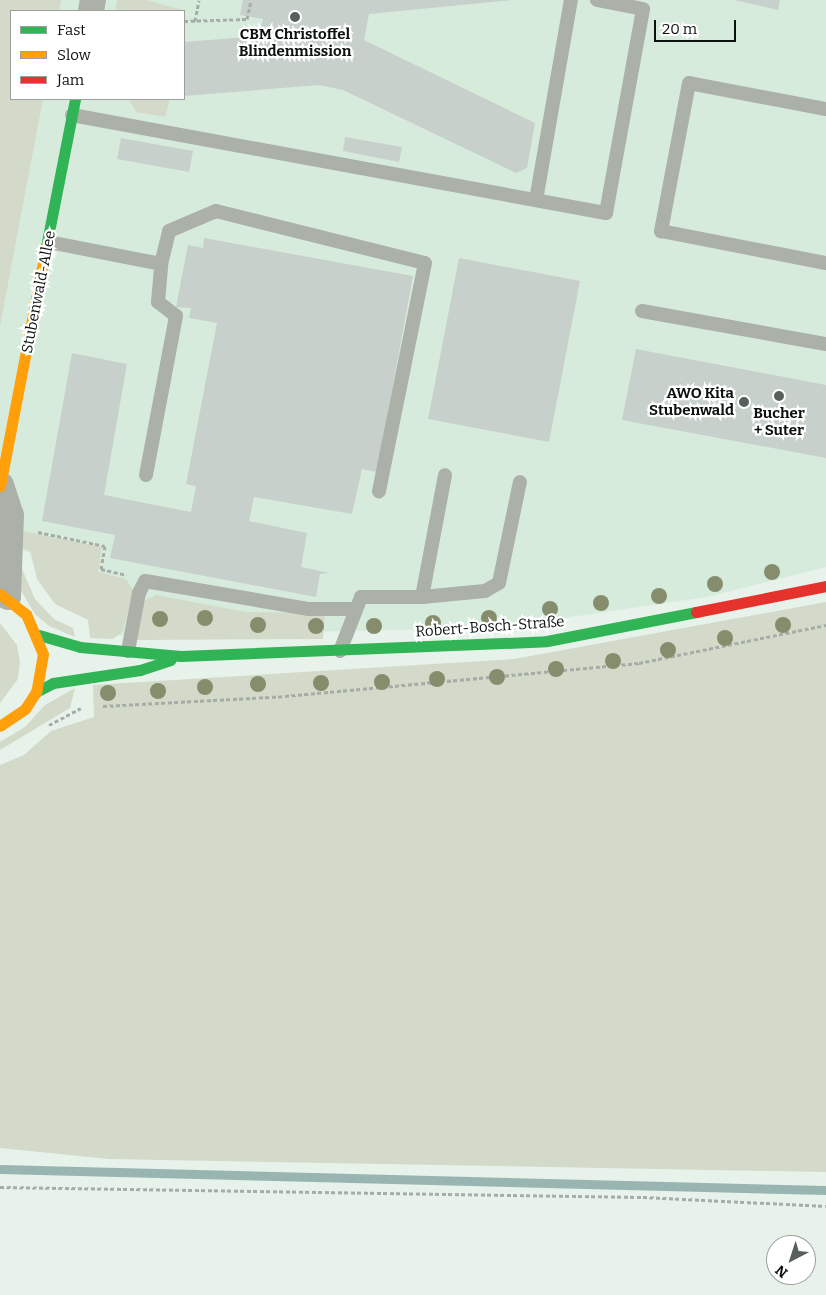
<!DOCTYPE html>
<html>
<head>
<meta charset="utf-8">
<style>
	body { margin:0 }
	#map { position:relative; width:826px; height:1295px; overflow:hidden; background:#e7f2ea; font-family:Bitter,serif }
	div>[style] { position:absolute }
	.built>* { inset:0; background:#d7ebdd }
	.green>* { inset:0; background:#d3dac9 }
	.stream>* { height:9px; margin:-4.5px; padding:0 4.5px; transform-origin:4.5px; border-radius:4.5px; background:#98b5b2 }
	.building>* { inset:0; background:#c7d0cb }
	.path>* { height:3px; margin-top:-1.5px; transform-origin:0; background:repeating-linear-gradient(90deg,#a6ada6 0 4px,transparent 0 6.5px) }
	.lane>* { height:14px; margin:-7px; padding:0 7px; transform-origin:7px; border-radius:7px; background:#abb1a9 }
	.street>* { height:26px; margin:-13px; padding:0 13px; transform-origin:13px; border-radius:13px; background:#abb1a9 }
	.fast>* { height:11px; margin:-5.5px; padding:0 5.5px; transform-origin:5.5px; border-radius:5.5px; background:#30b455 }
	.slow>* { height:11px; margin:-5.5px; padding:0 5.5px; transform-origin:5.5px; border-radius:5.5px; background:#ff9f0a }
	.jam>* { height:11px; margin:-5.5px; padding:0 5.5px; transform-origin:5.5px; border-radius:5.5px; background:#e5322d }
	.trees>* { width:16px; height:16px; margin:-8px; border-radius:50%; background:#868d6c }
	.dots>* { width:14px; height:14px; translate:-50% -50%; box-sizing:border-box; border:2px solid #fff; border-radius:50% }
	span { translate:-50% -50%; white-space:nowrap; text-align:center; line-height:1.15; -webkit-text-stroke:4.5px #fff; paint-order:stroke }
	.poi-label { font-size:15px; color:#0c120e; font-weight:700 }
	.right { translate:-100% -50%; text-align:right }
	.street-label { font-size:15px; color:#0c120e }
	.legend { position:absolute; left:10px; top:10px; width:175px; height:90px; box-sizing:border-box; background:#fff; border:1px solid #9ea09f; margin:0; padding:6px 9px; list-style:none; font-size:15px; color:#0c120e }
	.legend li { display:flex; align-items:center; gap:10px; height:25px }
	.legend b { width:25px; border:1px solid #9ea09f }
	.north { position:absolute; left:766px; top:1235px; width:50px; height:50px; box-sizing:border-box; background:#fff; border:1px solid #9ea09f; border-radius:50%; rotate:220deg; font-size:14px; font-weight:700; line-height:20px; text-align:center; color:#0c120e }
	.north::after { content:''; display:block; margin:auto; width:18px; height:22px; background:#59605b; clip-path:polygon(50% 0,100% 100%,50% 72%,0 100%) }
	.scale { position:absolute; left:654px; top:20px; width:82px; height:22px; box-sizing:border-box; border:2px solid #0c120e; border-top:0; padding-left:6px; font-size:15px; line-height:18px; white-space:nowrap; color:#0c120e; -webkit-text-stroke:4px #fff; paint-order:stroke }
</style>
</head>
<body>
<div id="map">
	<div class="built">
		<i style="clip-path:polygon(evenodd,0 0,826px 0,826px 567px,707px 597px,496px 628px,114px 636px,38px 579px,29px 552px,0 545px,0 0,11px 11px,184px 11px,184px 99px,11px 99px,11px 11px)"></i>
	</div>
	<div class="green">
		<i style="clip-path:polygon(0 0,61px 0,59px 11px,11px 11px,11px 99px,43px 99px,0 326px)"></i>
		<i style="clip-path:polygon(117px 0,146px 0,186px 11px,115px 11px)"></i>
		<i style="clip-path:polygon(129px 99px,170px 99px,165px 117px,136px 112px)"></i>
		<i style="clip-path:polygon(22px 531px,102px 547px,98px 572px,126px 579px,133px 591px,123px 631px,113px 639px,90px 638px,88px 620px,55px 604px,37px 579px,31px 552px,22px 548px)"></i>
		<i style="clip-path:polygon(22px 569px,35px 599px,54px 619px,73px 628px,75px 637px,49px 626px,35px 614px,17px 584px)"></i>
		<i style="clip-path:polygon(156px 595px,246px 612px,325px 613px,323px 639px,134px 640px,143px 601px)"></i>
		<i style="clip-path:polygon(826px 602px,826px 1172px,109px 1159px,0 1148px,0 765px,24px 755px,51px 731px,94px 717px,93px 685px,514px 659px)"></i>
		<i style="clip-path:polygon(0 623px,17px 645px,20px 662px,18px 679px,0 703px)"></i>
		<i style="clip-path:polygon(75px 688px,70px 708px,0 750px,0 742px,25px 727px,45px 705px)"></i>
	</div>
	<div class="stream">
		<i style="left:0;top:1169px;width:826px;rotate:1.46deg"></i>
	</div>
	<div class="building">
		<i style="clip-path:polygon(243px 0,512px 0,369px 14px,364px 40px,535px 123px,527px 168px,516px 173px,343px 90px,319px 85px,184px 96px,184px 42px,259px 36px,263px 19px,240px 15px)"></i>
		<i style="clip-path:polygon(734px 0,780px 0,778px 10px)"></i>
		<i style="clip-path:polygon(345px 137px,402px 147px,399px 162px,343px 151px)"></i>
		<i style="clip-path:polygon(121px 138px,193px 151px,189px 172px,117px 159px)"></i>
		<i style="clip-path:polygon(204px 238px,413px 276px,377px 472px,362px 469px,352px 514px,254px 497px,249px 521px,307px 533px,301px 567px,329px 573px,320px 574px,316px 597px,110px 558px,115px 535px,42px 521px,72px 353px,127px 364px,104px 495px,191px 512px,196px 486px,186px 484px,217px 323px,189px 318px,191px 308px,176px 307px,188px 245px,203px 248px)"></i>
		<i style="clip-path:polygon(459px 258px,580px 281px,549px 442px,428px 419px)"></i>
		<i style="clip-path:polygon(636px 349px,826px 385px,826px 458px,622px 420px)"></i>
	</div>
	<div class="path">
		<i style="left:184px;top:21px;width:63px;rotate:-1.8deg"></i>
		<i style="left:247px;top:19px;width:19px;rotate:-78deg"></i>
		<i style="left:195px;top:21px;width:21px;rotate:-79deg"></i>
		<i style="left:38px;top:532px;width:68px;rotate:11.8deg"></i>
		<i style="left:105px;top:546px;width:23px;rotate:100deg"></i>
		<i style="left:101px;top:569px;width:26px;rotate:13deg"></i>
		<i style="left:103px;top:706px;width:182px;rotate:-3.1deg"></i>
		<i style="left:285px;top:696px;width:356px;rotate:-5.3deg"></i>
		<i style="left:639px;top:663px;width:191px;rotate:-11.5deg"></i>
		<i style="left:49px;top:725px;width:36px;rotate:-28deg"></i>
		<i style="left:0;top:1187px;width:643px;rotate:0.89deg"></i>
		<i style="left:643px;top:1197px;width:183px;rotate:2.8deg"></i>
	</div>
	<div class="lane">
		<i style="left:826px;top:109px;width:139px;rotate:-169.3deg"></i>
		<i style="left:689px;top:83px;width:151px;rotate:100.7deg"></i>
		<i style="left:661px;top:231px;width:168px;rotate:11deg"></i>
		<i style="left:72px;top:115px;width:543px;rotate:10.4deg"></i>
		<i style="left:606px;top:213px;width:207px;rotate:-79.7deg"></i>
		<i style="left:643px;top:9px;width:47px;rotate:-168.9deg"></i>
		<i style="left:536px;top:200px;width:203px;rotate:-80.1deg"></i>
		<i style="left:49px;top:242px;width:114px;rotate:11.1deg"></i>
		<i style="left:161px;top:264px;width:34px;rotate:-76deg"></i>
		<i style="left:169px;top:231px;width:51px;rotate:-23.1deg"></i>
		<i style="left:216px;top:211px;width:215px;rotate:14deg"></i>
		<i style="left:425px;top:263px;width:233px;rotate:101.4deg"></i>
		<i style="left:642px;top:311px;width:187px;rotate:10.2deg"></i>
		<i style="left:146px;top:475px;width:162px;rotate:-79.3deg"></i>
		<i style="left:176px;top:316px;width:23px;rotate:-142deg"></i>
		<i style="left:158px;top:302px;width:38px;rotate:-85deg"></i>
		<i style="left:422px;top:597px;width:124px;rotate:-79.3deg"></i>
		<i style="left:128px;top:651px;width:59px;rotate:-79.3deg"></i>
		<i style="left:139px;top:593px;width:13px;rotate:-63deg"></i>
		<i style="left:145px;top:581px;width:165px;rotate:9.7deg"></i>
		<i style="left:308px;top:609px;width:45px"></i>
		<i style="left:340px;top:651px;width:58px;rotate:-68.7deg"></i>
		<i style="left:361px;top:597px;width:61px"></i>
		<i style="left:422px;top:597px;width:63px;rotate:-5.4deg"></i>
		<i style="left:485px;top:591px;width:16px;rotate:-30deg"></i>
		<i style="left:499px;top:583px;width:103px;rotate:-78.3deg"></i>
	</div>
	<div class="street">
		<i style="left:91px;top:11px;width:11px;rotate:-80deg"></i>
		<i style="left:1px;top:485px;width:32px;rotate:72deg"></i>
		<i style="left:11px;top:515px;width:82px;rotate:92.1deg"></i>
	</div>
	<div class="fast">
		<i style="left:46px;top:247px;width:151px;rotate:-78.9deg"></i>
		<i style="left:39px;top:635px;width:43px;rotate:16.3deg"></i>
		<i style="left:80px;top:647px;width:101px;rotate:5.1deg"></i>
		<i style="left:181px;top:656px;width:366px;rotate:-2.3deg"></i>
		<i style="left:547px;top:641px;width:152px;rotate:-11deg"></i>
		<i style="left:36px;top:692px;width:19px;rotate:-28deg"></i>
		<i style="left:53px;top:683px;width:88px;rotate:-8.5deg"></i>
		<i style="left:140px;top:670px;width:32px;rotate:-18deg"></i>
	</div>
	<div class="slow">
		<i style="left:0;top:486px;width:243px;rotate:-79.1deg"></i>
		<i style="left:0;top:594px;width:33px;rotate:38deg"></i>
		<i style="left:26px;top:614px;width:43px;rotate:67deg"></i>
		<i style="left:43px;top:654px;width:39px;rotate:100deg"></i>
		<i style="left:36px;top:692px;width:20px;rotate:123deg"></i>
		<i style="left:25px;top:709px;width:30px;rotate:146deg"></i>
	</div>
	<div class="jam">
		<i style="left:696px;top:612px;width:133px;rotate:-11.3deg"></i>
	</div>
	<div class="trees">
		<i style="left:772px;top:572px"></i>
		<i style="left:715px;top:584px"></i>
		<i style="left:659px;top:596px"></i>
		<i style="left:601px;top:603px"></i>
		<i style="left:550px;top:609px"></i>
		<i style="left:205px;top:618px"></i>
		<i style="left:489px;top:618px"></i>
		<i style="left:160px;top:619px"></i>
		<i style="left:433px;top:623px"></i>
		<i style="left:258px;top:625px"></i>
		<i style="left:783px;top:625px"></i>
		<i style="left:316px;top:626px"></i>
		<i style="left:374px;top:626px"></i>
		<i style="left:725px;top:638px"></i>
		<i style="left:668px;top:650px"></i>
		<i style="left:613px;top:661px"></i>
		<i style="left:556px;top:669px"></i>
		<i style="left:497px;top:677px"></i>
		<i style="left:437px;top:679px"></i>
		<i style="left:382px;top:682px"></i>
		<i style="left:321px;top:683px"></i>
		<i style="left:258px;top:684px"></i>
		<i style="left:205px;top:687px"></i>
		<i style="left:158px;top:691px"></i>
		<i style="left:108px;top:693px"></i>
	</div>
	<div class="dots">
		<i style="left:295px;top:17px;background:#59605b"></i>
		<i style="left:779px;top:396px;background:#59605b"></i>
		<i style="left:744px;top:402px;background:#59605b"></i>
	</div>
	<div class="poi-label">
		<span style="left:295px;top:43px">CBM Christoffel<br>Blindenmission</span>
		<span class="right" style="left:734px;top:402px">AWO Kita<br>Stubenwald</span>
		<span style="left:779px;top:422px">Bucher<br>+ Suter</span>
	</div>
	<div class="street-label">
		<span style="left:39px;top:292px;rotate:-79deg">Stubenwald-Allee</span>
		<span style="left:490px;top:627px;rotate:-4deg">Robert-Bosch-Straße</span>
	</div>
	<ul class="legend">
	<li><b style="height:6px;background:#30b455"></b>Fast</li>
	<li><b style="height:6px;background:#ff9f0a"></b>Slow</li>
	<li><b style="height:6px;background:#e5322d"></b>Jam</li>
	</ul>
	<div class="north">N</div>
	<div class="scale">20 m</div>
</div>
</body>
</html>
